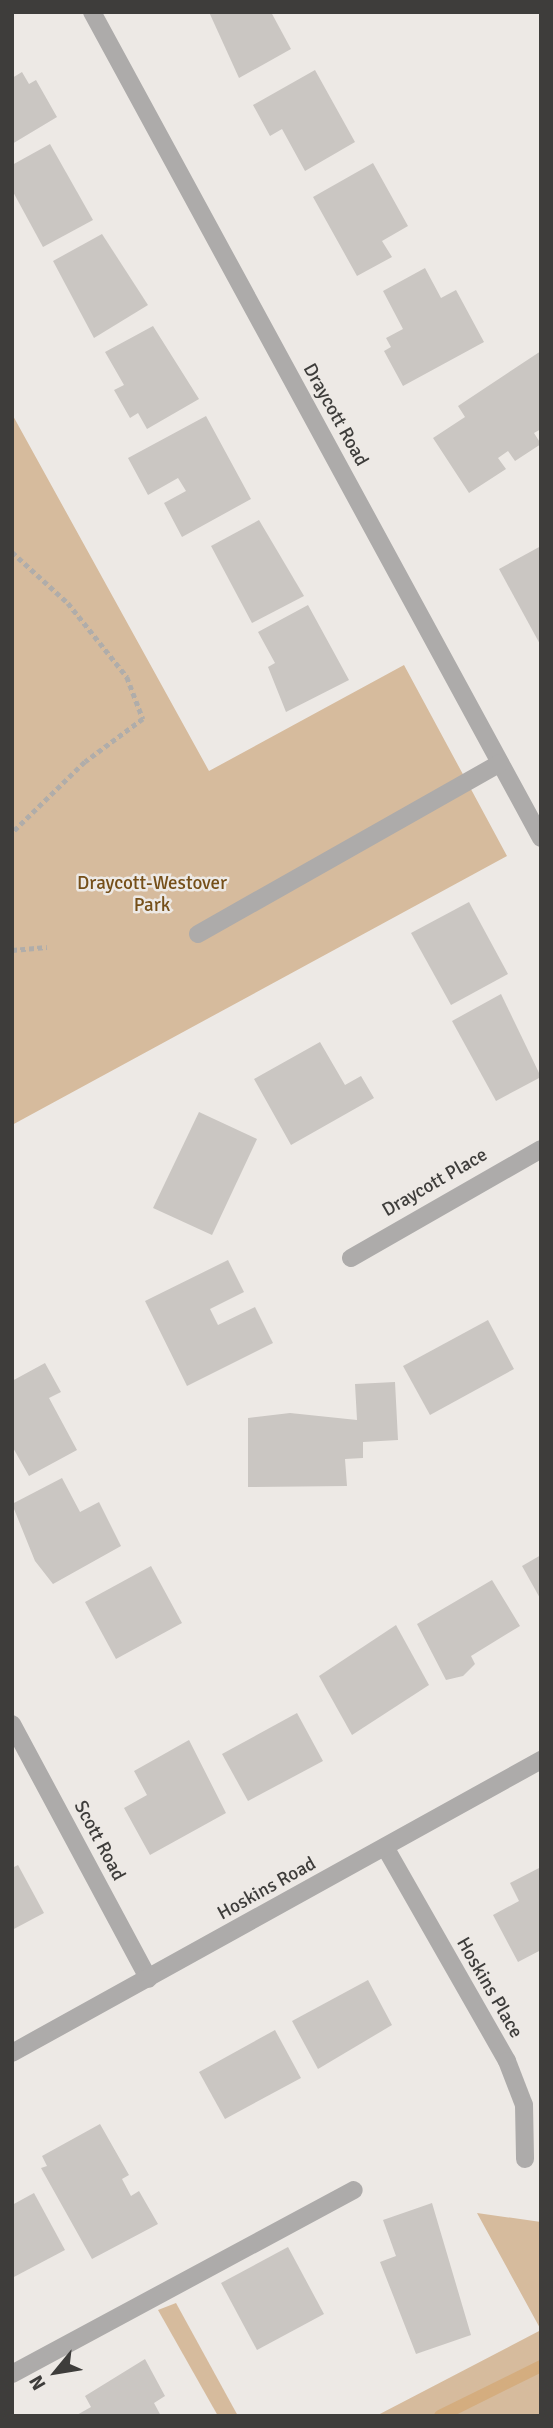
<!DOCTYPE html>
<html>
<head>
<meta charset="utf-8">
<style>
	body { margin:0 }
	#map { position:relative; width:553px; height:2428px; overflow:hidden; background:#ede9e5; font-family:Signika,sans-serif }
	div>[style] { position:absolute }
	.green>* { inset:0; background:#d6bb9d }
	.stream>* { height:12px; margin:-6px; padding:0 6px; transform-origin:6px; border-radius:6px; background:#d4ad7f }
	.building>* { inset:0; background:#cac6c2 }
	.path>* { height:4.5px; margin-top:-2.25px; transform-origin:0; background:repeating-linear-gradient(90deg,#b0adaa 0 5px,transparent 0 8.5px) }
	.minor>* { height:18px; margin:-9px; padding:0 9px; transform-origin:9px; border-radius:9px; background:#adabaa }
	span { translate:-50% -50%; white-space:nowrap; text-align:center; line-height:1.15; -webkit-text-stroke:5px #ede9e5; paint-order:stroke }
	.street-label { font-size:19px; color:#3e3d3b }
	.park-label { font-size:19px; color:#754f19 }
	.frame { position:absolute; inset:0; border:14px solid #3e3d3b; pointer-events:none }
	.north { position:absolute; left:21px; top:2337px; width:70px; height:70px; -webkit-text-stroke:5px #ede9e5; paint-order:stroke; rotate:240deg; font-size:19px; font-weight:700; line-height:28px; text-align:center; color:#3e3d3b }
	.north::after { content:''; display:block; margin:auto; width:24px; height:32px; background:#3e3d3b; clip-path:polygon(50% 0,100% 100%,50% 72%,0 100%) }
</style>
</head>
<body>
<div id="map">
	<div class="green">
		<i style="clip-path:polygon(12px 414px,209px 771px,404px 665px,507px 856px,12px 1125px)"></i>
		<i style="clip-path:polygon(477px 2213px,541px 2222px,541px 2416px,376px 2416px,541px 2330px)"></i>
		<i style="clip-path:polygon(176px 2303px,238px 2416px,218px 2416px,158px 2310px)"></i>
	</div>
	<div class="stream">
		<i style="left:440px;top:2416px;width:113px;rotate:-26.3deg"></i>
	</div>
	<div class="building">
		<i style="clip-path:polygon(209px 12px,271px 12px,291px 49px,239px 78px)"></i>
		<i style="clip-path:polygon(315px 70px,355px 142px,305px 171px,282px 129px,270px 136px,253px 105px)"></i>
		<i style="clip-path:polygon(22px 72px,29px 84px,36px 80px,57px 117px,12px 144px,12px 78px)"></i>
		<i style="clip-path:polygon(50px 144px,93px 220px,43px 247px,12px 190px,12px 165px)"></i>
		<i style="clip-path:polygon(373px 163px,408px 226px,382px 241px,392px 257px,357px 276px,313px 197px)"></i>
		<i style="clip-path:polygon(102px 234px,148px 305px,94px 338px,53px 261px)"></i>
		<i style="clip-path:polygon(425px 268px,441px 298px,456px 290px,484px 342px,403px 386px,384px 351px,391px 347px,386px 338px,403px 329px,383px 291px)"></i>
		<i style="clip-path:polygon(153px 326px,199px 399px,147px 429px,138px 413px,130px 418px,114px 390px,124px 385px,105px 352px)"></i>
		<i style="clip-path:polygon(541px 351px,541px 429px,534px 433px,541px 444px,515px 461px,508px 451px,498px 458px,506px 469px,469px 493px,433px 438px,465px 417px,458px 406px)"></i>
		<i style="clip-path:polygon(206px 416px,251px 499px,182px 537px,164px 503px,186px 491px,178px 478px,148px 495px,128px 458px)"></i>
		<i style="clip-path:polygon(259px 520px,304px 596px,252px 623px,211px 546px)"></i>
		<i style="clip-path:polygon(541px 546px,541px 646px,499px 569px)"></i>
		<i style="clip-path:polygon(308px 605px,349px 680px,286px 712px,268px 667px,275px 663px,258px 632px)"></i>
		<i style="clip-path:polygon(469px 902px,508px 974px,451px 1005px,411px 933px)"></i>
		<i style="clip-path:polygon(501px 994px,541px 1077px,496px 1101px,452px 1021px)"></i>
		<i style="clip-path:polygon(320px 1042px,345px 1085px,361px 1076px,374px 1098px,291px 1145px,254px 1079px)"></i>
		<i style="clip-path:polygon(199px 1112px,257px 1139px,212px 1235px,153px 1208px)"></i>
		<i style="clip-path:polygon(228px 1260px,244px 1292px,210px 1309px,218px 1325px,255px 1307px,273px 1343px,187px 1386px,145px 1301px)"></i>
		<i style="clip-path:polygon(488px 1320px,514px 1369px,430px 1415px,403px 1366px)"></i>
		<i style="clip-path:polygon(45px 1363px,61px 1392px,49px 1398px,77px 1450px,29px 1476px,12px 1446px,12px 1381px)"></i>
		<i style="clip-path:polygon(395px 1382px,398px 1440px,363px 1442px,363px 1458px,345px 1459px,347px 1486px,248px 1487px,248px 1418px,290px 1413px,357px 1420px,355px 1384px)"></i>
		<i style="clip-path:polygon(62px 1478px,80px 1512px,99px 1502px,121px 1546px,53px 1584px,35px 1561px,12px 1504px)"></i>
		<i style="clip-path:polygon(541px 1555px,541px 1600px,522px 1566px)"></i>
		<i style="clip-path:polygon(151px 1566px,182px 1623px,116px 1659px,85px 1602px)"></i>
		<i style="clip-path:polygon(492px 1580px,520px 1626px,471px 1656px,475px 1664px,463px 1676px,446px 1680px,417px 1624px)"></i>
		<i style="clip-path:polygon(396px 1625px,429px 1685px,352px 1735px,319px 1676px)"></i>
		<i style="clip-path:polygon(297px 1713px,323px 1761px,248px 1801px,222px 1754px)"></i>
		<i style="clip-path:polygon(189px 1740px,226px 1813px,150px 1855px,124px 1808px,147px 1795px,134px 1771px)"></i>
		<i style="clip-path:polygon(18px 1865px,44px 1913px,12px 1930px,12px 1868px)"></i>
		<i style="clip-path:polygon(541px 1867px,541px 1950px,518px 1962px,493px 1915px,519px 1901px,510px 1883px)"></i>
		<i style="clip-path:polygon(368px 1980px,392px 2025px,318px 2069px,292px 2021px)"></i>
		<i style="clip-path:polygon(275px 2030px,301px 2078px,225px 2119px,199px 2072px)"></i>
		<i style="clip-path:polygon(100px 2124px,129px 2175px,122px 2179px,131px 2196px,139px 2191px,158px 2224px,92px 2259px,41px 2168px,47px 2166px,42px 2156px)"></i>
		<i style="clip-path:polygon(34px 2193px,65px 2250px,12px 2278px,12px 2205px)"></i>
		<i style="clip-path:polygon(432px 2203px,471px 2335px,416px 2354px,380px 2262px,396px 2256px,383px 2220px)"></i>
		<i style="clip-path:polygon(288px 2247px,324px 2314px,257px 2350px,221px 2283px)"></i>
		<i style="clip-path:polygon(145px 2359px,165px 2396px,154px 2403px,161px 2416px,75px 2416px,91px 2407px,85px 2396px)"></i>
	</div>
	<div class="path">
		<i style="left:12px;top:552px;width:76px;rotate:42.3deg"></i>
		<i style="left:68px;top:603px;width:95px;rotate:51.4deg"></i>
		<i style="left:127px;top:677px;width:45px;rotate:69.1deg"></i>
		<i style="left:143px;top:719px;width:72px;rotate:143.4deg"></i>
		<i style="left:85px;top:762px;width:102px;rotate:135.8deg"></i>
		<i style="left:12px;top:950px;width:35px;rotate:-5deg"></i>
	</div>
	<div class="minor">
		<i style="left:92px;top:12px;width:940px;rotate:61.47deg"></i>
		<i style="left:198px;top:934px;width:347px;rotate:-29.5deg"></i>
		<i style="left:351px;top:1258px;width:219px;rotate:-29.8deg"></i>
		<i style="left:12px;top:1724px;width:289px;rotate:61.8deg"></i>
		<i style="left:385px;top:1847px;width:246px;rotate:60.3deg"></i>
		<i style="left:507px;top:2061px;width:47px;rotate:68.9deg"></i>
		<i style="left:524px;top:2105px;width:54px;rotate:88.9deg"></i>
		<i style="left:12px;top:2053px;width:605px;rotate:-28.98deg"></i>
		<i style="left:12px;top:2374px;width:388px;rotate:-28.3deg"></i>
	</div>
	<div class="street-label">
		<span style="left:335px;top:415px;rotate:61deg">Draycott Road</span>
		<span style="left:435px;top:1183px;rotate:-30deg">Draycott Place</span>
		<span style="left:99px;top:1841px;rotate:62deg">Scott Road</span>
		<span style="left:267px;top:1889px;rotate:-29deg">Hoskins Road</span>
		<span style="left:489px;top:1988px;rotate:60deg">Hoskins Place</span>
	</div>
	<div class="park-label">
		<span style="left:152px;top:895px">Draycott-Westover<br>Park</span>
	</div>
	<div class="frame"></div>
	<div class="north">N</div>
</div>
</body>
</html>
